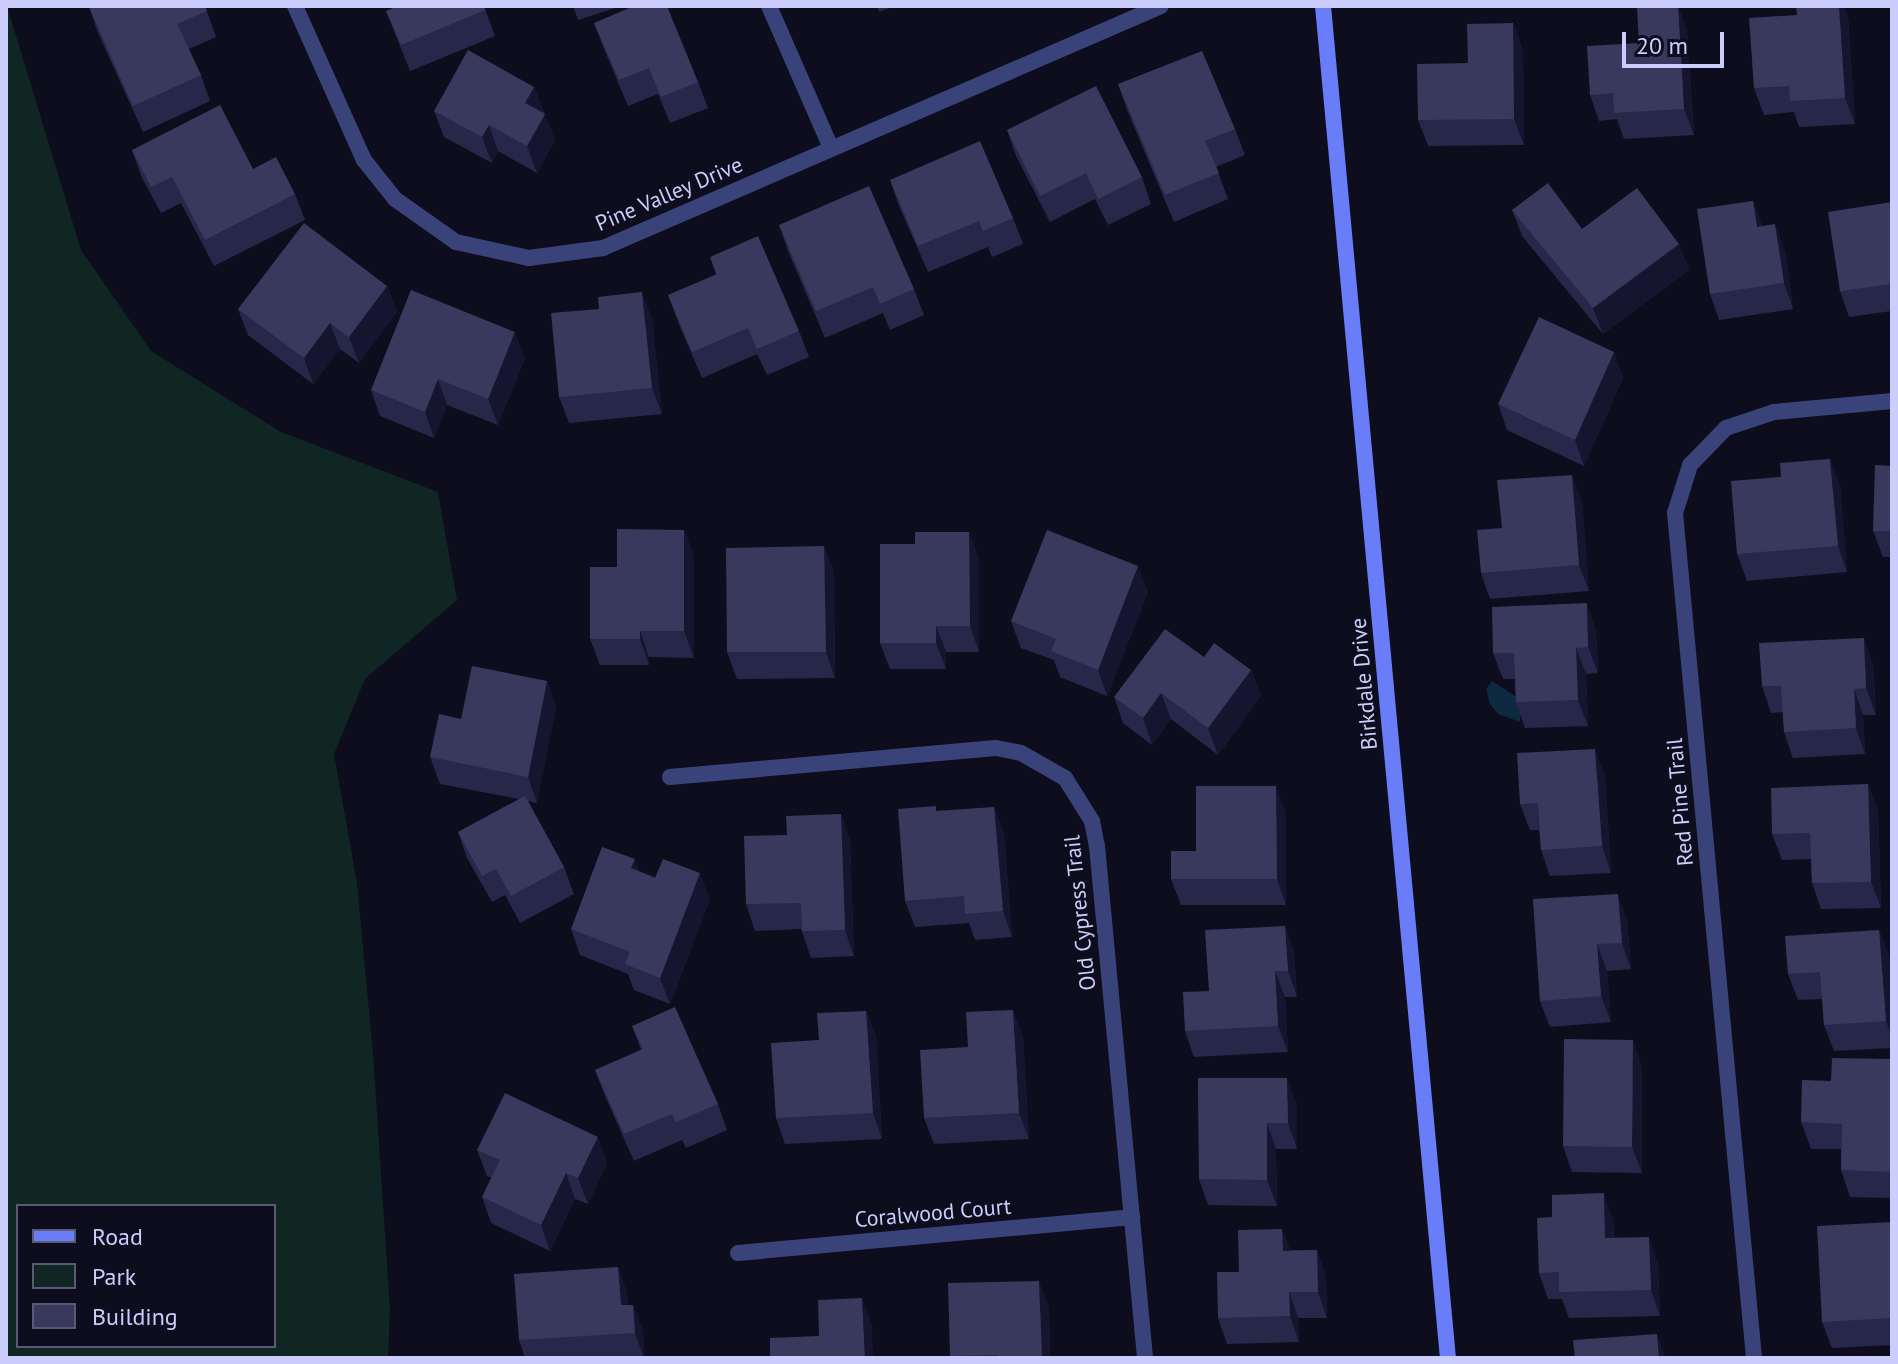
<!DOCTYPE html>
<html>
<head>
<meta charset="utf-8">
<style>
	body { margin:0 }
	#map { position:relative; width:1898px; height:1364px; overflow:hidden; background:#0d0d1d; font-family:"PT Sans",sans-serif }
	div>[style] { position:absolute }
	.green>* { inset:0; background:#102622 }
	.water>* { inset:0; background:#0e2a40 }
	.street>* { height:16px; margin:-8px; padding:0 8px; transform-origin:8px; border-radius:8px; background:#3a4379 }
	.secondary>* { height:16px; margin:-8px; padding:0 8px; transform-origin:8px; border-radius:8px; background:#687df7 }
	.wall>* { inset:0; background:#27274a }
	.shaded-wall>* { inset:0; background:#151530 }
	.building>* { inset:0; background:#39395d }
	span { translate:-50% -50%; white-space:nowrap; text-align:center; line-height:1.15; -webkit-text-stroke:7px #0d0d1d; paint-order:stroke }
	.street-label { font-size:22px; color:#cbcefc }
	.frame { position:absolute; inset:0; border:8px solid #cbcefc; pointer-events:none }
	.legend { position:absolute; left:16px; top:1204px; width:260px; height:144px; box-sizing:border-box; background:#0d0d1d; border:2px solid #595a76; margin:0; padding:10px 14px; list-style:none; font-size:24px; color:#cbcefc }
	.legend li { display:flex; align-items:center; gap:16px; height:40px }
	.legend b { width:40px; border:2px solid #595a76 }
	.scale { position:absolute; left:1622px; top:32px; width:102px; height:36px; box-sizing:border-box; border:4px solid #cbcefc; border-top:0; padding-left:10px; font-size:24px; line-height:28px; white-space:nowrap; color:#cbcefc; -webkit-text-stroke:6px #0d0d1d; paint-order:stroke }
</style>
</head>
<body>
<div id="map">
	<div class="green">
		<i style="clip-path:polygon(evenodd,7px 6px,81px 250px,151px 351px,281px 432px,438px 492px,457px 600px,365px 679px,334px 754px,357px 883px,373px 1053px,390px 1309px,388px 1358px,6px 1358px,7px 6px,18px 1206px,274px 1206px,274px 1346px,18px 1346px,18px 1206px)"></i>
	</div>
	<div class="water">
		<i style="clip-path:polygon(1492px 681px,1521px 700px,1520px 722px,1498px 714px,1490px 704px,1486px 689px)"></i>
	</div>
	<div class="street">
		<i style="left:295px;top:6px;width:169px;rotate:65.9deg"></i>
		<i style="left:364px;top:160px;width:50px;rotate:51.5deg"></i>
		<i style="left:395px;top:199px;width:75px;rotate:35.2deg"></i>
		<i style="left:456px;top:242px;width:75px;rotate:12.4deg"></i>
		<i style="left:529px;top:258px;width:75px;rotate:-7.7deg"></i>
		<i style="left:603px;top:248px;width:608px;rotate:-23.45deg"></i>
		<i style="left:769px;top:6px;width:155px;rotate:66.4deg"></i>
		<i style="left:670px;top:777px;width:327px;rotate:-5.1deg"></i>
		<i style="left:996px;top:748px;width:25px;rotate:11deg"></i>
		<i style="left:1021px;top:753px;width:51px;rotate:29.6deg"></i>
		<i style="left:1065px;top:778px;width:51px;rotate:57.9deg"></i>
		<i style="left:1092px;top:821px;width:25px;rotate:79deg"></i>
		<i style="left:1097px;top:846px;width:514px;rotate:84.64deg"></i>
		<i style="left:738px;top:1253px;width:396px;rotate:-5.2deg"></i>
		<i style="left:1754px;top:1358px;width:849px;rotate:-95.34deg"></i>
		<i style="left:1675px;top:513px;width:50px;rotate:-72.6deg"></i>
		<i style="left:1690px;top:465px;width:52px;rotate:-45.8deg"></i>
		<i style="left:1726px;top:428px;width:51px;rotate:-18.4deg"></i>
		<i style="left:1774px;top:412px;width:119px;rotate:-5.3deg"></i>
	</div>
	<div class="secondary">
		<i style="left:1323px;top:6px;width:1358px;rotate:84.72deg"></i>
	</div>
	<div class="wall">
		<i style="clip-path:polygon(205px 6px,216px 37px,189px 49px,201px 75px,210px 101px,143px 132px,98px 33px,89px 7px)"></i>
		<i style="clip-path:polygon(484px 6px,495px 36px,410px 71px,386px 11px)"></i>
		<i style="clip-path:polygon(573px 6px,622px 6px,578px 20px)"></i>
		<i style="clip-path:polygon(877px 6px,894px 6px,879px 12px)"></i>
		<i style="clip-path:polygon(1678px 6px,1687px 31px,1694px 135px,1624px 139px,1617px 119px,1599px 121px,1590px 95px,1639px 43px)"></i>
		<i style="clip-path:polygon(1848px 17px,1855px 124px,1799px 127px,1794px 112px,1764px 115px,1754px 88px)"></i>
		<i style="clip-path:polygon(594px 23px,698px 82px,708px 108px,670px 123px,658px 94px,628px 106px,604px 49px)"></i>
		<i style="clip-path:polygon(1513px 23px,1523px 50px,1524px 145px,1428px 146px,1418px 120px,1468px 63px)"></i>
		<i style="clip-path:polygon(1118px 84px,1235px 129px,1245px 155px,1216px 167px,1228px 199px,1174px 222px,1127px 110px)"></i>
		<i style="clip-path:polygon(534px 87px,555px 140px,537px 173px,498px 151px,492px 163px,444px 137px,434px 111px)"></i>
		<i style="clip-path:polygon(1007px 130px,1142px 177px,1151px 204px,1108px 225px,1095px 199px,1050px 222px,1016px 156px)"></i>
		<i style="clip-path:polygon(132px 150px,253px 169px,295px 194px,305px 220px,214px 266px,181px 203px,161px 213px,141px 176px)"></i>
		<i style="clip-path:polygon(890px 180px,1013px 218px,1023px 244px,992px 257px,988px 247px,928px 272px,899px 206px)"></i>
		<i style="clip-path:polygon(1753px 201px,1762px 226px,1785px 251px,1793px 309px,1719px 320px,1710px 294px)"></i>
		<i style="clip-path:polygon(1892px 202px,1892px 311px,1849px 317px,1840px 291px)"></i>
		<i style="clip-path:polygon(1512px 210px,1582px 229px,1679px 244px,1689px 270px,1603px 334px,1522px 236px)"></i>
		<i style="clip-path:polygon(779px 225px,914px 289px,924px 315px,890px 330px,883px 313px,825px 338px,788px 251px)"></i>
		<i style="clip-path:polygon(710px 257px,799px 331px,809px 357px,767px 375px,757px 354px,702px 378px,678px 322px,668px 295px,716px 275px)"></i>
		<i style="clip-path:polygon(387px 286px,397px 312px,359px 363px,340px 349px,313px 384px,248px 335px,238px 309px)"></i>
		<i style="clip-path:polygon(652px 318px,662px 414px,569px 423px,559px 397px)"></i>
		<i style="clip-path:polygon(1614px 352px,1623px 378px,1584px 466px,1507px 430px,1498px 404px)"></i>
		<i style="clip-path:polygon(525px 358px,498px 425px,447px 405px,434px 438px,380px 416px,371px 390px)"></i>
		<i style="clip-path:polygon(1892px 466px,1892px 557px,1883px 557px,1873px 531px)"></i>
		<i style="clip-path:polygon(1840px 485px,1847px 572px,1747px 581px,1737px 554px)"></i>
		<i style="clip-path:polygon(1582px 501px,1589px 591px,1490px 599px,1481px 573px,1502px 528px)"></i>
		<i style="clip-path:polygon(684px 530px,694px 556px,694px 658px,649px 657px,649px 665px,600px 665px,590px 639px,617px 567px)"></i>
		<i style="clip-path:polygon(969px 532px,979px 558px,979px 652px,946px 652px,946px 669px,890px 669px,880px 643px,915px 544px)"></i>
		<i style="clip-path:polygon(824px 546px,834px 572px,835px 678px,737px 679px,727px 652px)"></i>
		<i style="clip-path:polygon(1138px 566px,1148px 592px,1107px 696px,1060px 677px,1054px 660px,1021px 648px,1011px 621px)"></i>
		<i style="clip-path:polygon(1596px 630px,1598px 673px,1586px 674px,1588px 726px,1525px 728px,1516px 702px,1515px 679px,1503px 679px,1493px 653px)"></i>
		<i style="clip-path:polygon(1873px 664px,1876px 715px,1863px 715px,1865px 754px,1793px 758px,1784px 732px,1783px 712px,1771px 713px,1762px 686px)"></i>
		<i style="clip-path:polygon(1251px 670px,1261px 696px,1218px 755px,1171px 719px,1152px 745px,1123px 723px,1114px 697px)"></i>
		<i style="clip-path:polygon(547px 681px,556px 707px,537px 803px,528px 801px,564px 867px,574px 894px,520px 923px,505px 895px,492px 902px,467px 858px,458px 832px,519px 799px,440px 784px,430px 757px,461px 719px)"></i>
		<i style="clip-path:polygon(1605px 775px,1611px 873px,1550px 876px,1541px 850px,1539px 830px,1530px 830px,1520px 804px)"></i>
		<i style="clip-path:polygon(1868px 784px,1878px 811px,1881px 908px,1821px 909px,1812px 883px,1811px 859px,1782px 860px,1772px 834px)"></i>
		<i style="clip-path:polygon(994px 807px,1004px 833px,1012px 937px,975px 940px,969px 923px,915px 927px,905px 901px)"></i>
		<i style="clip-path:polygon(1286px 812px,1286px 905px,1181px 905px,1171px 879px,1196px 851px)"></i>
		<i style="clip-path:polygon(841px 814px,850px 840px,854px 956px,811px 958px,801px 929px,755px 931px,746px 904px,787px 835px)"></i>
		<i style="clip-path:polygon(639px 871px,710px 899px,670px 1004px,634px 990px,628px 974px,580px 955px,571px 929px)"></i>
		<i style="clip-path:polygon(1533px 899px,1627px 920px,1631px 969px,1607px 971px,1611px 1022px,1550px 1027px,1540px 1001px)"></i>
		<i style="clip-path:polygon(1285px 926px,1294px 952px,1297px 997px,1285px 997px,1288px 1052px,1194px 1057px,1185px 1031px,1209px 991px)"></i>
		<i style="clip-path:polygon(1879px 930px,1889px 956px,1892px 1001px,1892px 1048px,1834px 1051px,1824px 1025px,1822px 999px,1798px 1000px,1788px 974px)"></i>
		<i style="clip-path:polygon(866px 1011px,876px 1037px,882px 1139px,785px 1144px,776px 1118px,819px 1040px)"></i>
		<i style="clip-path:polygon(632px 1026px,718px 1104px,727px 1130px,686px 1148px,682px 1140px,634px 1161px,605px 1096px,595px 1070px,641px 1050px)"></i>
		<i style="clip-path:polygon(1023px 1036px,1029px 1139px,934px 1144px,924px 1118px,968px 1047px)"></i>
		<i style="clip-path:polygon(1892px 1059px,1892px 1198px,1850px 1197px,1841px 1170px,1841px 1149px,1811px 1149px,1801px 1122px,1831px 1081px)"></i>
		<i style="clip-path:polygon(1642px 1066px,1642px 1173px,1572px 1172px,1563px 1146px)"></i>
		<i style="clip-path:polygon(1198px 1078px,1297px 1104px,1297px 1149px,1276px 1149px,1277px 1206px,1208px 1205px,1199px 1179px)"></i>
		<i style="clip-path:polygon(477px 1150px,607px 1163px,588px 1204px,575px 1199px,550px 1251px,491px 1223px,482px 1197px,491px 1178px,487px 1176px)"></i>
		<i style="clip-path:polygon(1613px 1220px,1614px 1238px,1658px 1263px,1660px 1316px,1569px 1318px,1562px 1299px,1548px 1299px,1539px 1273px)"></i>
		<i style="clip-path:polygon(1892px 1222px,1892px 1345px,1832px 1348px,1822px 1322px)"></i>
		<i style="clip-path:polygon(1282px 1229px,1290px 1250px,1317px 1250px,1326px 1276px,1327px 1318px,1298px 1318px,1299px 1342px,1227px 1344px,1218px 1318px,1239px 1272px)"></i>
		<i style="clip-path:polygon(618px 1267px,627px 1293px,628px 1305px,633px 1305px,643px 1331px,644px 1358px,525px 1358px,519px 1340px)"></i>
		<i style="clip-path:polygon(1049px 1307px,1050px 1358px,951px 1358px,950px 1356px)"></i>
	</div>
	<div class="shaded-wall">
		<i style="clip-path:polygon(1678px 6px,1687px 31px,1694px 135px,1684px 109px)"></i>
		<i style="clip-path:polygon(1839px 6px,1844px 6px,1848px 17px,1855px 124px,1845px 98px)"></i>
		<i style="clip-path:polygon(1513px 23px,1523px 50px,1524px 145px,1514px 119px)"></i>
		<i style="clip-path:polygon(534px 87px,544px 113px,525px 103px)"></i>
		<i style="clip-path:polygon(545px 114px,555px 140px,537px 173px,527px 146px)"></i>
		<i style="clip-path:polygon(489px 125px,498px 151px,492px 163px,482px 137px)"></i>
		<i style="clip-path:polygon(1753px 201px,1763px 227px,1757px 227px)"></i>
		<i style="clip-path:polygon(1775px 224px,1785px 251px,1793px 309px,1784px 283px)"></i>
		<i style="clip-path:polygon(1679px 244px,1689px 270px,1603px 334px,1593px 308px)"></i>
		<i style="clip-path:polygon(387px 286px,397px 312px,359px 363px,349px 337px)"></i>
		<i style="clip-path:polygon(642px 292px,652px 318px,662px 414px,652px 388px)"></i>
		<i style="clip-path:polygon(330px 323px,340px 349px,313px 384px,304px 358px)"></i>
		<i style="clip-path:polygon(515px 332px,525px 358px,498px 425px,488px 399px)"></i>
		<i style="clip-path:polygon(1614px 352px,1623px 378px,1584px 466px,1575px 440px)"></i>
		<i style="clip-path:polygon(438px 379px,447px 405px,434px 438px,425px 412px)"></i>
		<i style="clip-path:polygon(1830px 459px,1840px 485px,1847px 572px,1838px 546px)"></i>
		<i style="clip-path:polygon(1572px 475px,1582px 501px,1589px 591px,1579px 565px)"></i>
		<i style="clip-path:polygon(684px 530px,694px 556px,694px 658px,684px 631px)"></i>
		<i style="clip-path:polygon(969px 532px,979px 558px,979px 652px,970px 626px)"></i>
		<i style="clip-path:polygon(824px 546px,834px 572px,835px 678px,826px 652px)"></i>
		<i style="clip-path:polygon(1138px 566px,1148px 592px,1107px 696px,1098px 670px)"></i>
		<i style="clip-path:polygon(1587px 603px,1596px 630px,1598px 673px,1588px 647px)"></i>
		<i style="clip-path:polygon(936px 626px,946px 652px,946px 669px,936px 643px)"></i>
		<i style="clip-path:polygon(640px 631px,649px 657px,649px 665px,640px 639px)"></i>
		<i style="clip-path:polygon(1864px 638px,1873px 664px,1876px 715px,1866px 688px)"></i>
		<i style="clip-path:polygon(1576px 648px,1586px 674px,1588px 726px,1578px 700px)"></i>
		<i style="clip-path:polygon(1251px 670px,1261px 696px,1218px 755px,1208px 728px)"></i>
		<i style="clip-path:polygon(547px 681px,556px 707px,537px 803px,528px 777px)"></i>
		<i style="clip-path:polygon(1854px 689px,1863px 715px,1865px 754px,1856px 728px)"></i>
		<i style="clip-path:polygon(1161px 693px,1171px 719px,1152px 745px,1143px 718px)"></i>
		<i style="clip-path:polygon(1595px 749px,1605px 775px,1611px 873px,1602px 846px)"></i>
		<i style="clip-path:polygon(1868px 784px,1878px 811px,1881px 908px,1871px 882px)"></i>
		<i style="clip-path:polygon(1276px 786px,1286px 812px,1286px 905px,1277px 879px)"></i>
		<i style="clip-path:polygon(994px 807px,1004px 833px,1012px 937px,1003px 911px)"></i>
		<i style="clip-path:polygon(841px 814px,850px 840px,854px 956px,845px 930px)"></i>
		<i style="clip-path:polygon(635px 859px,644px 886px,631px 868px)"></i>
		<i style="clip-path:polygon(700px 873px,710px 899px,670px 1004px,660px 978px)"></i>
		<i style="clip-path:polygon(1618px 894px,1627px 920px,1631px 969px,1622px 943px)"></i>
		<i style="clip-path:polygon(1285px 926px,1294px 952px,1297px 997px,1288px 971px)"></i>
		<i style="clip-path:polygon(1879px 930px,1889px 956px,1892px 1001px,1892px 1038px,1886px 1021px)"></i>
		<i style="clip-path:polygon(1597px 944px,1607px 971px,1611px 1022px,1601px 996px)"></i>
		<i style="clip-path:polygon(1275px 971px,1285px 997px,1288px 1052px,1278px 1026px)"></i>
		<i style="clip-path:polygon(1013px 1010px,1023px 1036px,1029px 1139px,1019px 1113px)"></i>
		<i style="clip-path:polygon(866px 1011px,876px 1037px,882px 1139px,873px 1113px)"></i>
		<i style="clip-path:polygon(1633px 1040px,1642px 1066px,1642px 1173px,1632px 1147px)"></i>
		<i style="clip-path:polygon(1287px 1078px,1297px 1104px,1297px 1149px,1288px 1123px)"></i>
		<i style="clip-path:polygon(1267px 1123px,1276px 1149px,1277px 1206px,1267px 1180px)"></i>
		<i style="clip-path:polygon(598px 1137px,607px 1163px,588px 1204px,578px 1178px)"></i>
		<i style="clip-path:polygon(566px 1173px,575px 1199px,550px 1251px,541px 1225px)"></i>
		<i style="clip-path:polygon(1604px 1193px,1613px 1220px,1614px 1264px,1605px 1238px)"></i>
		<i style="clip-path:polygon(1282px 1229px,1292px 1256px,1283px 1251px)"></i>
		<i style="clip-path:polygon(1649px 1237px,1658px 1263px,1660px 1316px,1651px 1290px)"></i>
		<i style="clip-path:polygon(1317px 1250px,1326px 1276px,1327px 1318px,1318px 1292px)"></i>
		<i style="clip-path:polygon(618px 1267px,627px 1293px,630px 1332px,621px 1305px)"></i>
		<i style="clip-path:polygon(1890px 1267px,1892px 1274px,1892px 1316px)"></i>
		<i style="clip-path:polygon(1039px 1281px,1049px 1307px,1050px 1358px,1042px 1358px)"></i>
		<i style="clip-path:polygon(1289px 1292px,1298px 1318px,1299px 1342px,1290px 1316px)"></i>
		<i style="clip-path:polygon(862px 1298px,872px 1325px,873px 1358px,865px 1358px)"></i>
		<i style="clip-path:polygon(633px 1305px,643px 1331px,644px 1358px,635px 1333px)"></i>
		<i style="clip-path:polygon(1657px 1334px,1666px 1358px,1659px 1358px)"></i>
	</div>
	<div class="building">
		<i style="clip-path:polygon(92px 6px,205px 6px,207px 11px,177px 24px,201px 75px,133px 106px,89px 7px)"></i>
		<i style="clip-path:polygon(398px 6px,484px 6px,485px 10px,401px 45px,386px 11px)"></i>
		<i style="clip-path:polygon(634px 6px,667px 6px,698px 82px,661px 97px,649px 68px,619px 80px,594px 23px)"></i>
		<i style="clip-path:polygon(1656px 6px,1678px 6px,1684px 109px,1614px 113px,1613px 93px,1590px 95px,1587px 46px,1639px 43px,1637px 7px)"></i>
		<i style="clip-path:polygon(1796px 6px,1839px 6px,1845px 98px,1790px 101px,1789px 86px,1754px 88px,1749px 18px,1797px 15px)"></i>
		<i style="clip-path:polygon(1513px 23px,1514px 119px,1418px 120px,1417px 64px,1468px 63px,1467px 24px)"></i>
		<i style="clip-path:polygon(468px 50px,534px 87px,525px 103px,545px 114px,527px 146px,489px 125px,482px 137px,434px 111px)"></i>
		<i style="clip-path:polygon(1202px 51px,1235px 129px,1205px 141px,1219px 173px,1165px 195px,1118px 84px)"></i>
		<i style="clip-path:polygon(1096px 86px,1142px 177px,1098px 199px,1086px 173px,1040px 196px,1007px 130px)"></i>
		<i style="clip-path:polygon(220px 105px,253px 169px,276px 157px,295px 194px,205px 240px,172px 177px,151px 187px,132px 150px)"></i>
		<i style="clip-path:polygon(980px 141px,1013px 218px,983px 231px,979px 221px,918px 246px,890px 180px)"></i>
		<i style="clip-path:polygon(1548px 183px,1582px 229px,1637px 188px,1679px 244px,1593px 308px,1512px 210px)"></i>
		<i style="clip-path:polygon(869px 186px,914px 289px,880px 304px,873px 287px,816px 311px,779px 225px)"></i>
		<i style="clip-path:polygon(1753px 201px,1757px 227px,1775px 224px,1784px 283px,1710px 294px,1697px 209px)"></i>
		<i style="clip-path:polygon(1892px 202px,1892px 284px,1840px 291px,1828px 212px)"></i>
		<i style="clip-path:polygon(304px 223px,387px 286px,349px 337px,330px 323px,304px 358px,238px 309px)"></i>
		<i style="clip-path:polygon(758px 236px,799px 331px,757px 349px,748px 328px,692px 352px,668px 295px,717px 274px,710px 257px)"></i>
		<i style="clip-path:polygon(411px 290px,515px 332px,488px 399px,438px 379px,425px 412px,371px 390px)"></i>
		<i style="clip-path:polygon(642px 292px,652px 388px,559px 397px,551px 313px,599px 309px,598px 297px)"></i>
		<i style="clip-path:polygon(1539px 317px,1614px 352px,1575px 440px,1498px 404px)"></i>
		<i style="clip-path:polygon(1830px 459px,1838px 546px,1737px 554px,1731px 481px,1781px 477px,1780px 463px)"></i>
		<i style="clip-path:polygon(1875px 465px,1892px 466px,1892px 531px,1873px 531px)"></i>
		<i style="clip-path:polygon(1572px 475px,1579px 565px,1481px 573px,1477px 530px,1502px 528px,1497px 480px)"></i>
		<i style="clip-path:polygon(617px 529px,684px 530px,684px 631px,640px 631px,640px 639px,590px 639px,590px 567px,617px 567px)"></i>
		<i style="clip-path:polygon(1047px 530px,1138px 566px,1098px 670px,1051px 651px,1056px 639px,1011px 621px)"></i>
		<i style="clip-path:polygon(915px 532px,969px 532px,970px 626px,936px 626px,936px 643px,880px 643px,880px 544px,915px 544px)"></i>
		<i style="clip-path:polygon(824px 546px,826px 652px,727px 652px,726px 548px)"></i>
		<i style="clip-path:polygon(1587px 603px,1588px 647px,1576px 648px,1578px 700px,1516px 702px,1514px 653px,1493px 653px,1492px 607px)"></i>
		<i style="clip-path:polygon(1165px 629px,1204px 657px,1214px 643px,1251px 670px,1208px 728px,1161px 693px,1143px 718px,1114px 697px)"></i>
		<i style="clip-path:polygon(1864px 638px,1866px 688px,1854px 689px,1856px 728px,1784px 732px,1781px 686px,1762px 686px,1759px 643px)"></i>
		<i style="clip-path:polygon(472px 666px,547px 681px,528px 777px,430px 757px,439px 714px,461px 719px)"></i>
		<i style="clip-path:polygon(1595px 749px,1602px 846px,1541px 850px,1538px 803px,1520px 804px,1517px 753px)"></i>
		<i style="clip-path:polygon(1868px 784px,1871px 882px,1812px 883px,1810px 833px,1772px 834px,1771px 788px)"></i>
		<i style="clip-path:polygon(1196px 786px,1276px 786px,1277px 879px,1171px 879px,1171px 851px,1196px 851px)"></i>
		<i style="clip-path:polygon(525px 796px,564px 867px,511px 896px,496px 869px,482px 876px,458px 832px)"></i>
		<i style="clip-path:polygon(936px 806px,936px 811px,994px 807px,1003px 911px,965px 914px,964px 896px,905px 901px,898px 809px)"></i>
		<i style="clip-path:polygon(841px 814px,845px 930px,802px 931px,801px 903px,746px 904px,744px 836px,787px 835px,786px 816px)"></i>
		<i style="clip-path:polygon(602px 847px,635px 859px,631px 868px,655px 878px,663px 859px,700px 873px,660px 978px,625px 964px,630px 952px,571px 929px)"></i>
		<i style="clip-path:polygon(1618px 894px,1622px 943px,1597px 944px,1601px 996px,1540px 1001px,1533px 899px)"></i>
		<i style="clip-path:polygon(1285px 926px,1288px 971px,1275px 971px,1278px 1026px,1185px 1031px,1183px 992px,1209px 991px,1205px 930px)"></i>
		<i style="clip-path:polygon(1879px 930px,1886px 1021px,1824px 1025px,1820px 972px,1788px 974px,1785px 936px)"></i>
		<i style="clip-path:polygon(675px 1007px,718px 1104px,676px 1122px,672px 1114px,624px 1134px,595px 1070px,643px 1049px,632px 1026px)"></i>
		<i style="clip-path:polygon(1013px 1010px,1019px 1113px,924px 1118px,920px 1050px,968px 1047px,966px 1012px)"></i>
		<i style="clip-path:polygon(866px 1011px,873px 1113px,776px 1118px,771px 1043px,819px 1040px,817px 1013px)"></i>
		<i style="clip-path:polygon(1564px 1039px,1633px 1040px,1632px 1147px,1563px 1146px)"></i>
		<i style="clip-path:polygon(1832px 1058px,1892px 1059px,1892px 1172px,1841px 1170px,1842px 1124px,1801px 1122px,1802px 1080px,1831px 1081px)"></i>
		<i style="clip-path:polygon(1198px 1078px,1287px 1078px,1288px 1123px,1267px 1123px,1267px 1180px,1199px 1179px)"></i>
		<i style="clip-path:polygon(505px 1093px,598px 1137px,578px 1178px,566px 1173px,541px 1225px,482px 1197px,500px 1160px,477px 1150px)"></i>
		<i style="clip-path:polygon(1604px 1193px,1605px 1238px,1649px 1237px,1651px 1290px,1559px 1292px,1559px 1272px,1539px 1273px,1537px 1218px,1552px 1217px,1552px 1195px)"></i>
		<i style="clip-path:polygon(1892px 1222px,1892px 1267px,1890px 1267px,1892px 1318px,1822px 1322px,1817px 1226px)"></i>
		<i style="clip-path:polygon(1282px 1229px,1283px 1251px,1317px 1250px,1318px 1292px,1289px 1292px,1290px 1316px,1218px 1318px,1217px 1272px,1239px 1272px,1238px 1230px)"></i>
		<i style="clip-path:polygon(618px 1267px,621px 1305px,633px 1305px,635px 1333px,519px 1340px,514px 1274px)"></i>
		<i style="clip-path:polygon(1039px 1281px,1042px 1358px,998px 1358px,998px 1355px,950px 1356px,948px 1283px)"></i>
		<i style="clip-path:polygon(862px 1298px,865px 1358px,770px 1358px,770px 1338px,819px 1336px,818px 1300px)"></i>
		<i style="clip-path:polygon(1657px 1334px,1659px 1358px,1575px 1358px,1573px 1340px)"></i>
	</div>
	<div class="street-label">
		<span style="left:669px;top:194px;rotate:-23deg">Pine Valley Drive</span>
		<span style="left:1364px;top:684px;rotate:-95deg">Birkdale Drive</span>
		<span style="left:1680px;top:802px;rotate:-95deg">Red Pine Trail</span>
		<span style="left:1080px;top:913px;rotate:-96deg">Old Cypress Trail</span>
		<span style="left:933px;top:1213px;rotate:-5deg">Coralwood Court</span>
	</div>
	<div class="frame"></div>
	<ul class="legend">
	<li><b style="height:10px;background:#687df7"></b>Road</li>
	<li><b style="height:22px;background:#102622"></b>Park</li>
	<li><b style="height:22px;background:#39395d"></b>Building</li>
	</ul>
	<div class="scale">20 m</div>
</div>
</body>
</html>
